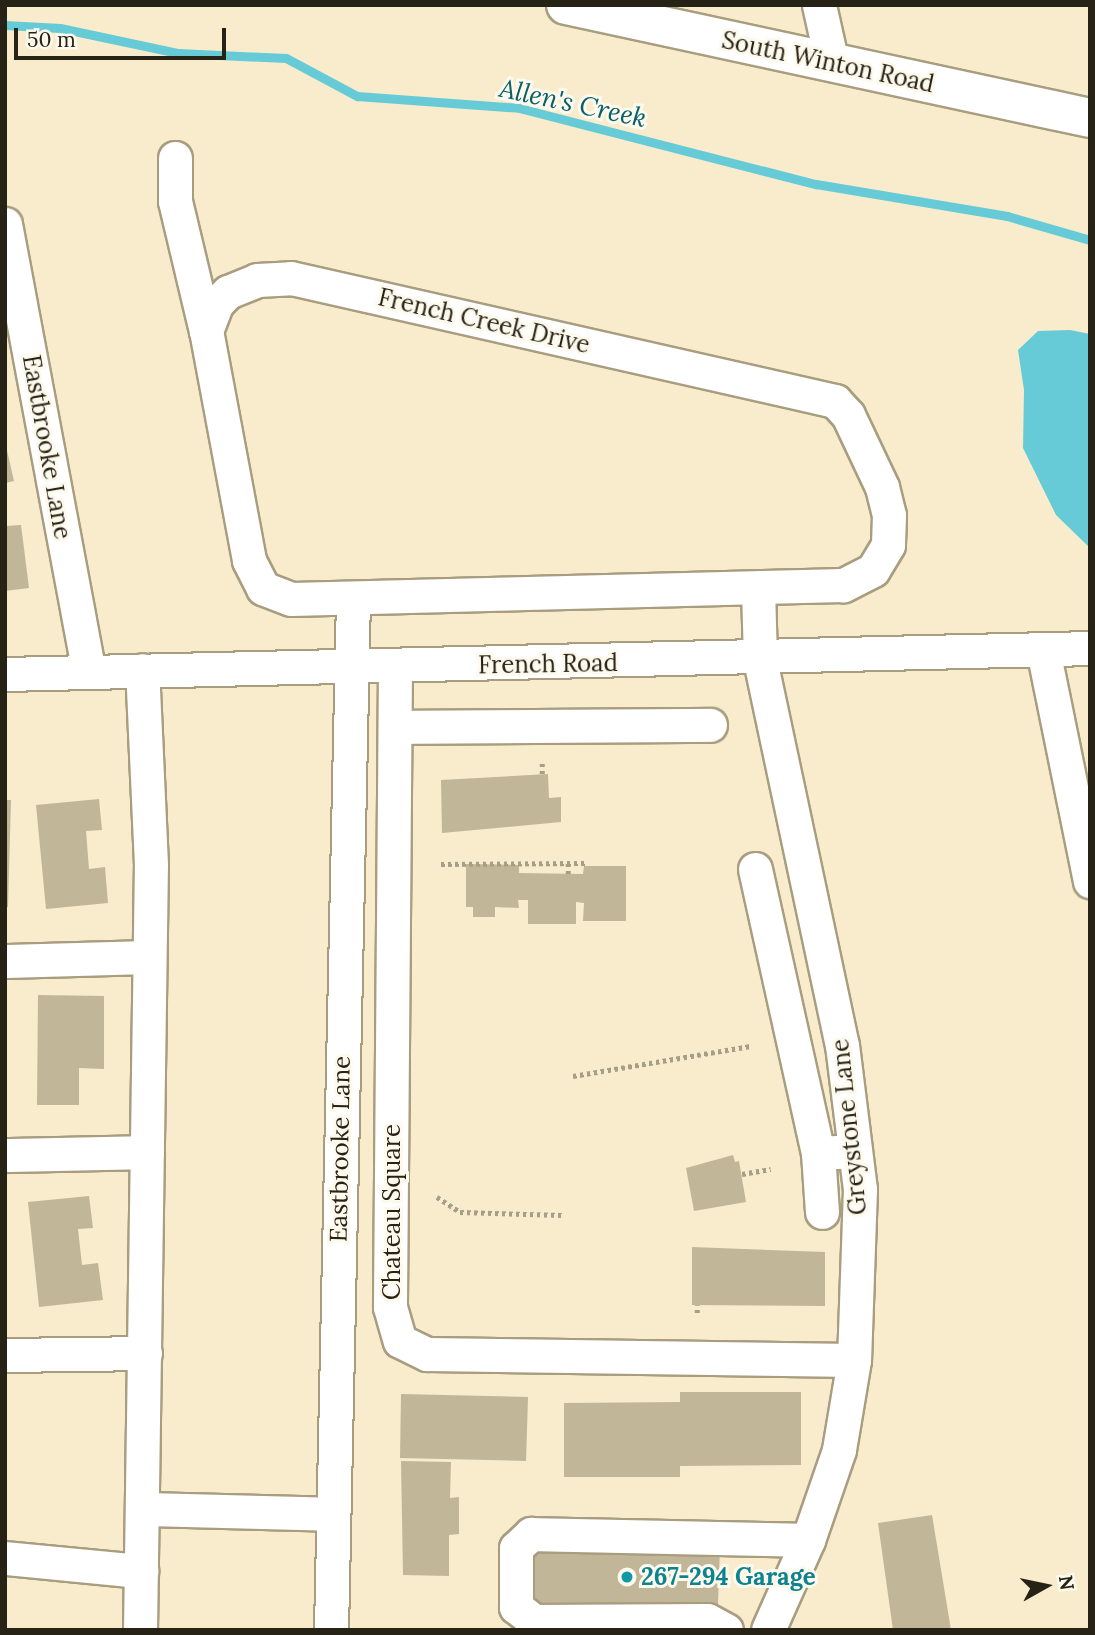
<!DOCTYPE html>
<html>
<head>
<meta charset="utf-8">
<style>
	body { margin:0 }
	#map { position:relative; width:1095px; height:1635px; overflow:hidden; background:#f8eccd; font-family:Lora,serif }
	div>[style] { position:absolute }
	.water>* { inset:0; background:#66cbd6 }
	.stream>* { height:9px; margin:-4.5px; padding:0 4.5px; transform-origin:4.5px; border-radius:4.5px; background:#66cbd6 }
	.building>* { inset:0; background:#c2b699 }
	.path>* { height:4.5px; margin-top:-2.25px; transform-origin:0; background:repeating-linear-gradient(90deg,#a69e86 0 3.5px,transparent 0 7px) }
	.roads { filter:drop-shadow(2px 0 #a99d80) drop-shadow(-2px 0 #a99d80) drop-shadow(0 2px #a99d80) drop-shadow(0 -2px #a99d80) }
	.minor>* { height:33px; margin:-16.5px; padding:0 16.5px; transform-origin:16.5px; border-radius:16.5px; background:#fff }
	.major>* { height:38px; margin:-19px; padding:0 19px; transform-origin:19px; border-radius:19px; background:#fff }
	.dots>* { width:19px; height:19px; translate:-50% -50%; box-sizing:border-box; border:4px solid #fef9ed; border-radius:50% }
	span { translate:-50% -50%; white-space:nowrap; text-align:center; line-height:1.15; -webkit-text-stroke:6px #fef9ed; paint-order:stroke }
	.street-label { font-size:24px; color:#262216 }
	.culture-label { font-size:24px; color:#0d838f; font-weight:700 }
	.left { translate:0 -50%; text-align:left }
	.water-label { font-size:26px; color:#076169; font-style:italic }
	.frame { position:absolute; inset:0; border:7px solid #262216; pointer-events:none }
	.north { position:absolute; left:1011px; top:1551px; width:70px; height:70px; -webkit-text-stroke:5px #fef9ed; paint-order:stroke; rotate:81deg; font-size:19px; font-weight:700; line-height:28px; text-align:center; color:#262216 }
	.north::after { content:''; display:block; margin:auto; width:24px; height:32px; background:#262216; clip-path:polygon(50% 0,100% 100%,50% 72%,0 100%) }
	.scale { position:absolute; left:14px; top:28px; width:212px; height:32px; box-sizing:border-box; border:4px solid #262216; border-top:0; padding-left:9px; font-size:21px; line-height:24px; white-space:nowrap; color:#262216; -webkit-text-stroke:5px #fef9ed; paint-order:stroke }
</style>
</head>
<body>
<div id="map">
	<div class="water">
		<i style="clip-path:polygon(1070px 330px,1090px 334px,1090px 548px,1056px 515px,1023px 448px,1024px 390px,1018px 350px,1038px 331px)"></i>
	</div>
	<div class="stream">
		<i style="left:5px;top:25px;width:55px;rotate:3.1deg"></i>
		<i style="left:60px;top:28px;width:121px;rotate:12deg"></i>
		<i style="left:178px;top:53px;width:108px;rotate:2.7deg"></i>
		<i style="left:286px;top:58px;width:81px;rotate:28.2deg"></i>
		<i style="left:357px;top:96px;width:162px;rotate:4.2deg"></i>
		<i style="left:519px;top:108px;width:307px;rotate:14.4deg"></i>
		<i style="left:816px;top:184px;width:194px;rotate:9.5deg"></i>
		<i style="left:1007px;top:216px;width:86px;rotate:16.1deg"></i>
	</div>
	<div class="building">
		<i style="clip-path:polygon(6px 446px,14px 481px,5px 483px,5px 447px)"></i>
		<i style="clip-path:polygon(21px 525px,29px 588px,5px 591px,5px 526px)"></i>
		<i style="clip-path:polygon(548px 774px,549px 798px,561px 797px,561px 822px,442px 833px,441px 780px)"></i>
		<i style="clip-path:polygon(99px 799px,102px 830px,86px 831px,89px 869px,105px 867px,108px 903px,46px 909px,36px 805px)"></i>
		<i style="clip-path:polygon(5px 800px,11px 800px,8px 907px,5px 907px)"></i>
		<i style="clip-path:polygon(466px 864px,519px 865px,519px 873px,583px 874px,584px 866px,626px 866px,626px 921px,583px 921px,584px 903px,576px 902px,576px 924px,528px 924px,528px 900px,518px 900px,519px 908px,495px 907px,495px 917px,473px 917px,473px 907px,466px 907px)"></i>
		<i style="clip-path:polygon(38px 995px,104px 996px,104px 1069px,79px 1068px,79px 1105px,37px 1105px)"></i>
		<i style="clip-path:polygon(733px 1155px,735px 1162px,739px 1161px,746px 1202px,694px 1211px,686px 1168px)"></i>
		<i style="clip-path:polygon(89px 1196px,93px 1228px,78px 1229px,82px 1265px,98px 1263px,103px 1300px,39px 1307px,28px 1202px)"></i>
		<i style="clip-path:polygon(692px 1247px,825px 1252px,825px 1306px,692px 1305px)"></i>
		<i style="clip-path:polygon(680px 1392px,801px 1392px,801px 1465px,680px 1466px,680px 1477px,564px 1477px,564px 1403px,680px 1402px)"></i>
		<i style="clip-path:polygon(401px 1394px,528px 1397px,526px 1461px,400px 1458px)"></i>
		<i style="clip-path:polygon(401px 1461px,451px 1462px,450px 1498px,459px 1497px,459px 1534px,449px 1535px,449px 1576px,403px 1575px)"></i>
		<i style="clip-path:polygon(932px 1515px,951px 1630px,893px 1630px,878px 1523px)"></i>
		<i style="clip-path:polygon(720px 1547px,718px 1605px,535px 1608px,534px 1548px)"></i>
	</div>
	<div class="path">
		<i style="left:542px;top:774px;width:12px;rotate:-90deg"></i>
		<i style="left:441px;top:864px;width:145px;rotate:-0.4deg"></i>
		<i style="left:568px;top:874px;width:12px;rotate:-90deg"></i>
		<i style="left:573px;top:1076px;width:180px;rotate:-9.6deg"></i>
		<i style="left:742px;top:1174px;width:29px;rotate:-10deg"></i>
		<i style="left:437px;top:1197px;width:27px;rotate:33deg"></i>
		<i style="left:460px;top:1212px;width:102px;rotate:1.7deg"></i>
		<i style="left:697px;top:1313px;width:8px;rotate:-90deg"></i>
	</div>
	<div class="roads">
		<div class="minor">
			<i style="left:819px;top:5px;width:59px;rotate:77.4deg"></i>
			<i style="left:175px;top:158px;width:43px;rotate:90deg"></i>
			<i style="left:175px;top:201px;width:134px;rotate:76.6deg"></i>
			<i style="left:5px;top:224px;width:455px;rotate:79.4deg"></i>
			<i style="left:291px;top:278px;width:558px;rotate:12.74deg"></i>
			<i style="left:835px;top:401px;width:19px;rotate:47deg"></i>
			<i style="left:848px;top:415px;width:80px;rotate:64.7deg"></i>
			<i style="left:882px;top:487px;width:29px;rotate:76deg"></i>
			<i style="left:889px;top:515px;width:30px;rotate:92deg"></i>
			<i style="left:888px;top:545px;width:29px;rotate:121deg"></i>
			<i style="left:873px;top:570px;width:34px;rotate:153deg"></i>
			<i style="left:843px;top:585px;width:552px;rotate:178.55deg"></i>
			<i style="left:291px;top:599px;width:30px;rotate:-159deg"></i>
			<i style="left:263px;top:588px;width:31px;rotate:-117deg"></i>
			<i style="left:249px;top:560px;width:233px;rotate:-100.6deg"></i>
			<i style="left:206px;top:331px;width:30px;rotate:-69deg"></i>
			<i style="left:217px;top:303px;width:16px;rotate:-45deg"></i>
			<i style="left:228px;top:292px;width:31px;rotate:-22deg"></i>
			<i style="left:257px;top:280px;width:34px;rotate:-3deg"></i>
			<i style="left:758px;top:588px;width:72px;rotate:88.4deg"></i>
			<i style="left:760px;top:660px;width:394px;rotate:78deg"></i>
			<i style="left:842px;top:1045px;width:145px;rotate:82.9deg"></i>
			<i style="left:860px;top:1189px;width:171px;rotate:92deg"></i>
			<i style="left:854px;top:1360px;width:91px;rotate:99.5deg"></i>
			<i style="left:839px;top:1450px;width:95px;rotate:109deg"></i>
			<i style="left:808px;top:1540px;width:98px;rotate:114deg"></i>
			<i style="left:1043px;top:650px;width:236px;rotate:78.5deg"></i>
			<i style="left:395px;top:666px;width:641px;rotate:90.45deg"></i>
			<i style="left:390px;top:1307px;width:35px;rotate:74deg"></i>
			<i style="left:400px;top:1341px;width:30px;rotate:26deg"></i>
			<i style="left:427px;top:1354px;width:427px;rotate:0.8deg"></i>
			<i style="left:5px;top:674px;width:1085px;rotate:-1.37deg"></i>
			<i style="left:395px;top:727px;width:315px;rotate:-0.4deg"></i>
			<i style="left:755px;top:869px;width:291px;rotate:77.5deg"></i>
			<i style="left:818px;top:1153px;width:37px;rotate:-3deg"></i>
			<i style="left:5px;top:961px;width:144px;rotate:-1.6deg"></i>
			<i style="left:818px;top:1153px;width:59px;rotate:86.1deg"></i>
			<i style="left:5px;top:1155px;width:142px;rotate:-1.2deg"></i>
			<i style="left:5px;top:1355px;width:140px;rotate:-0.8deg"></i>
			<i style="left:144px;top:1509px;width:188px;rotate:1.5deg"></i>
			<i style="left:5px;top:1558px;width:137px;rotate:5.5deg"></i>
			<i style="left:140px;top:1630px;width:765px;rotate:-89.18deg"></i>
			<i style="left:151px;top:865px;width:195px;rotate:-92.6deg"></i>
			<i style="left:331px;top:1630px;width:1032px;rotate:-88.78deg"></i>
			<i style="left:726px;top:1630px;width:21px;rotate:-152deg"></i>
			<i style="left:707px;top:1620px;width:173px;rotate:179.7deg"></i>
			<i style="left:534px;top:1621px;width:23px;rotate:-142deg"></i>
			<i style="left:516px;top:1607px;width:59px;rotate:-90deg"></i>
			<i style="left:516px;top:1548px;width:21px;rotate:-43deg"></i>
			<i style="left:531px;top:1534px;width:277px;rotate:1.2deg"></i>
		</div>
		<div class="major">
			<i style="left:566px;top:5px;width:536px;rotate:12.17deg"></i>
		</div>
	</div>
	<div class="dots">
		<i style="left:627px;top:1577px;background:#0f9aa8"></i>
	</div>
	<div class="street-label">
		<span style="left:828px;top:62px;rotate:12deg">South Winton Road</span>
		<span style="left:484px;top:321px;rotate:13deg">French Creek Drive</span>
		<span style="left:47px;top:447px;rotate:80deg">Eastbrooke Lane</span>
		<span style="left:548px;top:664px;rotate:-1deg">French Road</span>
		<span style="left:849px;top:1127px;rotate:-96deg">Greystone Lane</span>
		<span style="left:340px;top:1149px;rotate:-89deg">Eastbrooke Lane</span>
		<span style="left:392px;top:1212px;rotate:-90deg">Chateau Square</span>
	</div>
	<div class="culture-label">
		<span class="left" style="left:641px;top:1577px">267-294 Garage</span>
	</div>
	<div class="water-label">
		<span style="left:573px;top:103px;rotate:12deg">Allen's Creek</span>
	</div>
	<div class="frame"></div>
	<div class="north">N</div>
	<div class="scale">50 m</div>
</div>
</body>
</html>
